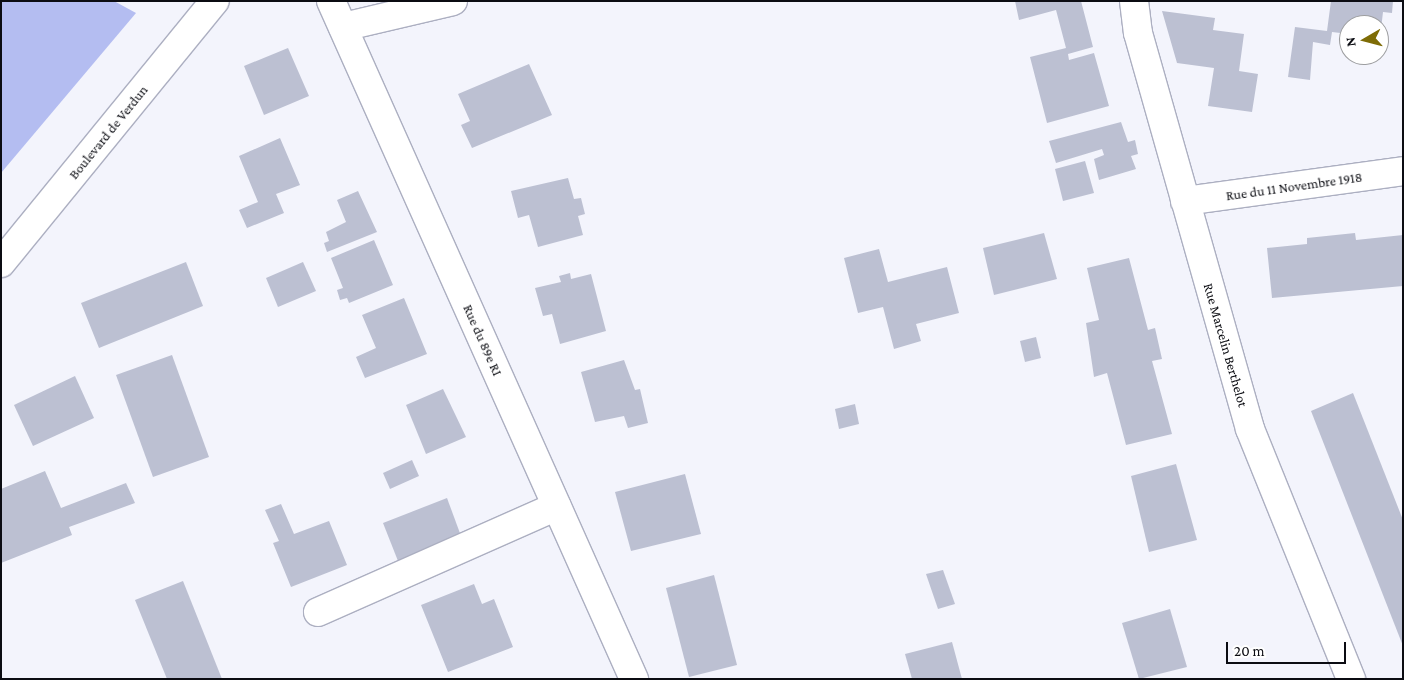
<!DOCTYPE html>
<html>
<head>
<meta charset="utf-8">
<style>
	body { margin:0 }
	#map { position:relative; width:1404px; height:680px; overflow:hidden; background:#f3f4fc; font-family:"Crimson Pro",serif }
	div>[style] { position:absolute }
	.green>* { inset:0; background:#b4bdf1 }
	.building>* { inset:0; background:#bcc0d2 }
	.roads { filter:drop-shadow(1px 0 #acafc1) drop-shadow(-1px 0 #acafc1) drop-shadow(0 1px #acafc1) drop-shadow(0 -1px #acafc1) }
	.minor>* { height:28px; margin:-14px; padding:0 14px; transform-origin:14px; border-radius:14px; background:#fff }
	.major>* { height:28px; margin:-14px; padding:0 14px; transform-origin:14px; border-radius:14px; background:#fff }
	span { translate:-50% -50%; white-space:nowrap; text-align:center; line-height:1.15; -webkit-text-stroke:5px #fff; paint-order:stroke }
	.street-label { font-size:14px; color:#0b0c12 }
	.frame { position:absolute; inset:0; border:2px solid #0b0c12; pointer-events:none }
	.north { position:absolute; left:1339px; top:15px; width:50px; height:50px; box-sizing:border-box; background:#fff; border:1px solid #9d9ea0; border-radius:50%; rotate:262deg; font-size:14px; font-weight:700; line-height:20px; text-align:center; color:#0b0c12 }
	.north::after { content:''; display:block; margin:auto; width:18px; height:22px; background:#7e6c06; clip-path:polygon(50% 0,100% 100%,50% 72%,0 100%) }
	.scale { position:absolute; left:1226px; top:642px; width:120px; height:22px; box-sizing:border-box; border:2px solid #0b0c12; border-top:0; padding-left:6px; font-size:15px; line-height:18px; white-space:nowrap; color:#0b0c12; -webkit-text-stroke:4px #fff; paint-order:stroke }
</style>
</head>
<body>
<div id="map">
	<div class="green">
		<i style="clip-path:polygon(1px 1px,114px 1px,136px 13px,1px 173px)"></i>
	</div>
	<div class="building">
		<i style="clip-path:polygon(1015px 1px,1081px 1px,1093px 47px,1068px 54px,1069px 60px,1094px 53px,1109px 106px,1047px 123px,1030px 57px,1066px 48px,1056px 10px,1019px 20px)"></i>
		<i style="clip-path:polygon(1331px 1px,1393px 1px,1392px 13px,1383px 12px,1380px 38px,1379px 25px,1349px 25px,1349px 34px,1332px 32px,1330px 45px,1313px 42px,1310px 80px,1288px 77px,1295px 27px,1327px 31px)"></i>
		<i style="clip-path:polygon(1162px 11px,1215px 18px,1213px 30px,1244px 34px,1239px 71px,1258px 74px,1252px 112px,1208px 106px,1214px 68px,1177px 63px)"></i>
		<i style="clip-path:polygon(288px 48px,309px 96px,264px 115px,244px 66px)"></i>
		<i style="clip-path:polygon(529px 64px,552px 115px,472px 148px,461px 125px,470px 121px,458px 94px)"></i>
		<i style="clip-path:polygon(1121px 122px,1128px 142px,1135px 140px,1138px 154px,1131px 156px,1136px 169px,1099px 180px,1094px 159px,1104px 155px,1102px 149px,1056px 163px,1049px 141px)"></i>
		<i style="clip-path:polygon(280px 138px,300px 185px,276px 194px,284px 213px,247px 228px,239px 210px,258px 202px,239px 156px)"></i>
		<i style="clip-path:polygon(1085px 161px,1094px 193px,1063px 201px,1055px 169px)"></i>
		<i style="clip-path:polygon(568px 178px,574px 199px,581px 198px,585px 214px,578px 216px,583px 235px,538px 247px,529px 215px,518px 218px,511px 191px)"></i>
		<i style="clip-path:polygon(358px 191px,377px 232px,327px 252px,324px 243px,329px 241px,326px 232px,346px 222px,337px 200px)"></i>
		<i style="clip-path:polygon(1044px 233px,1057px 279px,994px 295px,983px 248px)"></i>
		<i style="clip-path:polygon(1355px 233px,1356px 240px,1403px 235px,1403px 286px,1272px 298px,1267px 248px,1307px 244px,1307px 238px)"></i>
		<i style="clip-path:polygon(374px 240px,393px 285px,349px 303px,347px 298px,340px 300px,337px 290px,343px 288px,331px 258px)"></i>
		<i style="clip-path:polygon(879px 249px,888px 282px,947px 267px,959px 313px,916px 324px,921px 341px,894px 349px,883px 307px,858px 313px,844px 258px)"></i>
		<i style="clip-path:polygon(1129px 258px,1148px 330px,1155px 328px,1162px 359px,1152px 361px,1172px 434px,1126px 445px,1107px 373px,1094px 377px,1086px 323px,1099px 320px,1087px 268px)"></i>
		<i style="clip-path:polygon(186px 262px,203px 306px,99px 348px,81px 303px)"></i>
		<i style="clip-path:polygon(303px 262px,316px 291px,278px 307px,266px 278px)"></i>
		<i style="clip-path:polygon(570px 273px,571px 279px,591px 274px,606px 331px,560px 344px,552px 314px,543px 316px,535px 288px,561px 282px,559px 276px)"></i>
		<i style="clip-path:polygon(404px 298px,427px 354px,365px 378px,356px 357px,376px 348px,362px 315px)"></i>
		<i style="clip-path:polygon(1036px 337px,1041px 358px,1025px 362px,1020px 341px)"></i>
		<i style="clip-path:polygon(172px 355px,209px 457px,153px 477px,116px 375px)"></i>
		<i style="clip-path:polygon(624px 360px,635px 390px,640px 389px,648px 423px,628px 428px,624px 416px,595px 422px,581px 372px)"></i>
		<i style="clip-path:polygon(75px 376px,94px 418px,33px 446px,14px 405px)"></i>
		<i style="clip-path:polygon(443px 389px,466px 437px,426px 454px,406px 405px)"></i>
		<i style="clip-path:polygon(1353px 393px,1403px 520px,1403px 646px,1311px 411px)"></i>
		<i style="clip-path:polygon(855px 404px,859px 424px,839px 429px,835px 409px)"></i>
		<i style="clip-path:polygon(412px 460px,419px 476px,390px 489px,383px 473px)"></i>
		<i style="clip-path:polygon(1176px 464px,1197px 540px,1149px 552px,1131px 476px)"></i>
		<i style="clip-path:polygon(45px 471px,61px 508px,126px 483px,135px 503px,69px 527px,72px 535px,1px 563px,1px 489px)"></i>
		<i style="clip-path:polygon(685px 474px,701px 534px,631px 551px,615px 492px)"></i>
		<i style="clip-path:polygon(447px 498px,461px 536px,398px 561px,383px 523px)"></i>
		<i style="clip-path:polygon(281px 504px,294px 534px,329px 521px,347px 565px,291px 587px,273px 543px,279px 541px,265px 510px)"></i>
		<i style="clip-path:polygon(943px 570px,955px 604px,938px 609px,926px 574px)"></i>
		<i style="clip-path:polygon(714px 575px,737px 665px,689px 677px,666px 588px)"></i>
		<i style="clip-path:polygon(183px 581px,222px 679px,167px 679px,135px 600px)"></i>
		<i style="clip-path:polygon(474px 584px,482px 604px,494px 599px,513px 647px,448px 672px,421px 605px)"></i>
		<i style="clip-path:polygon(1170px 609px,1187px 667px,1139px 679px,1122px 623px)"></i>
		<i style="clip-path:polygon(952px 642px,962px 679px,912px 679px,905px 654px)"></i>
	</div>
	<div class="roads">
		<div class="minor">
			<i style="left:331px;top:1px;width:743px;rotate:65.92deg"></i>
			<i style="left:1134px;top:1px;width:32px;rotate:83deg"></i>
			<i style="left:1138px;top:33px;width:412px;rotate:74.2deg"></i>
			<i style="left:1250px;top:429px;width:270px;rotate:68deg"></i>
			<i style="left:343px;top:27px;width:113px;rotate:-13.3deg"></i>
			<i style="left:1185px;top:201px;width:220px;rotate:-7.8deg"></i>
			<i style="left:318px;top:612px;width:261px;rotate:-23.9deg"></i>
		</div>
		<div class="major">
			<i style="left:1px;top:263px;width:338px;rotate:-50.8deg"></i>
		</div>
	</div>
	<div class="street-label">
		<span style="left:108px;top:132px;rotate:-51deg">Boulevard de Verdun</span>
		<span style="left:1294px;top:186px;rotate:-8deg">Rue du 11 Novembre 1918</span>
		<span style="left:483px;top:340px;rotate:66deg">Rue du 89e RI</span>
		<span style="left:1226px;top:345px;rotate:74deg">Rue Marcelin Berthelot</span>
	</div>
	<div class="frame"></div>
	<div class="north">N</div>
	<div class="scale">20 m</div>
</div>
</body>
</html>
